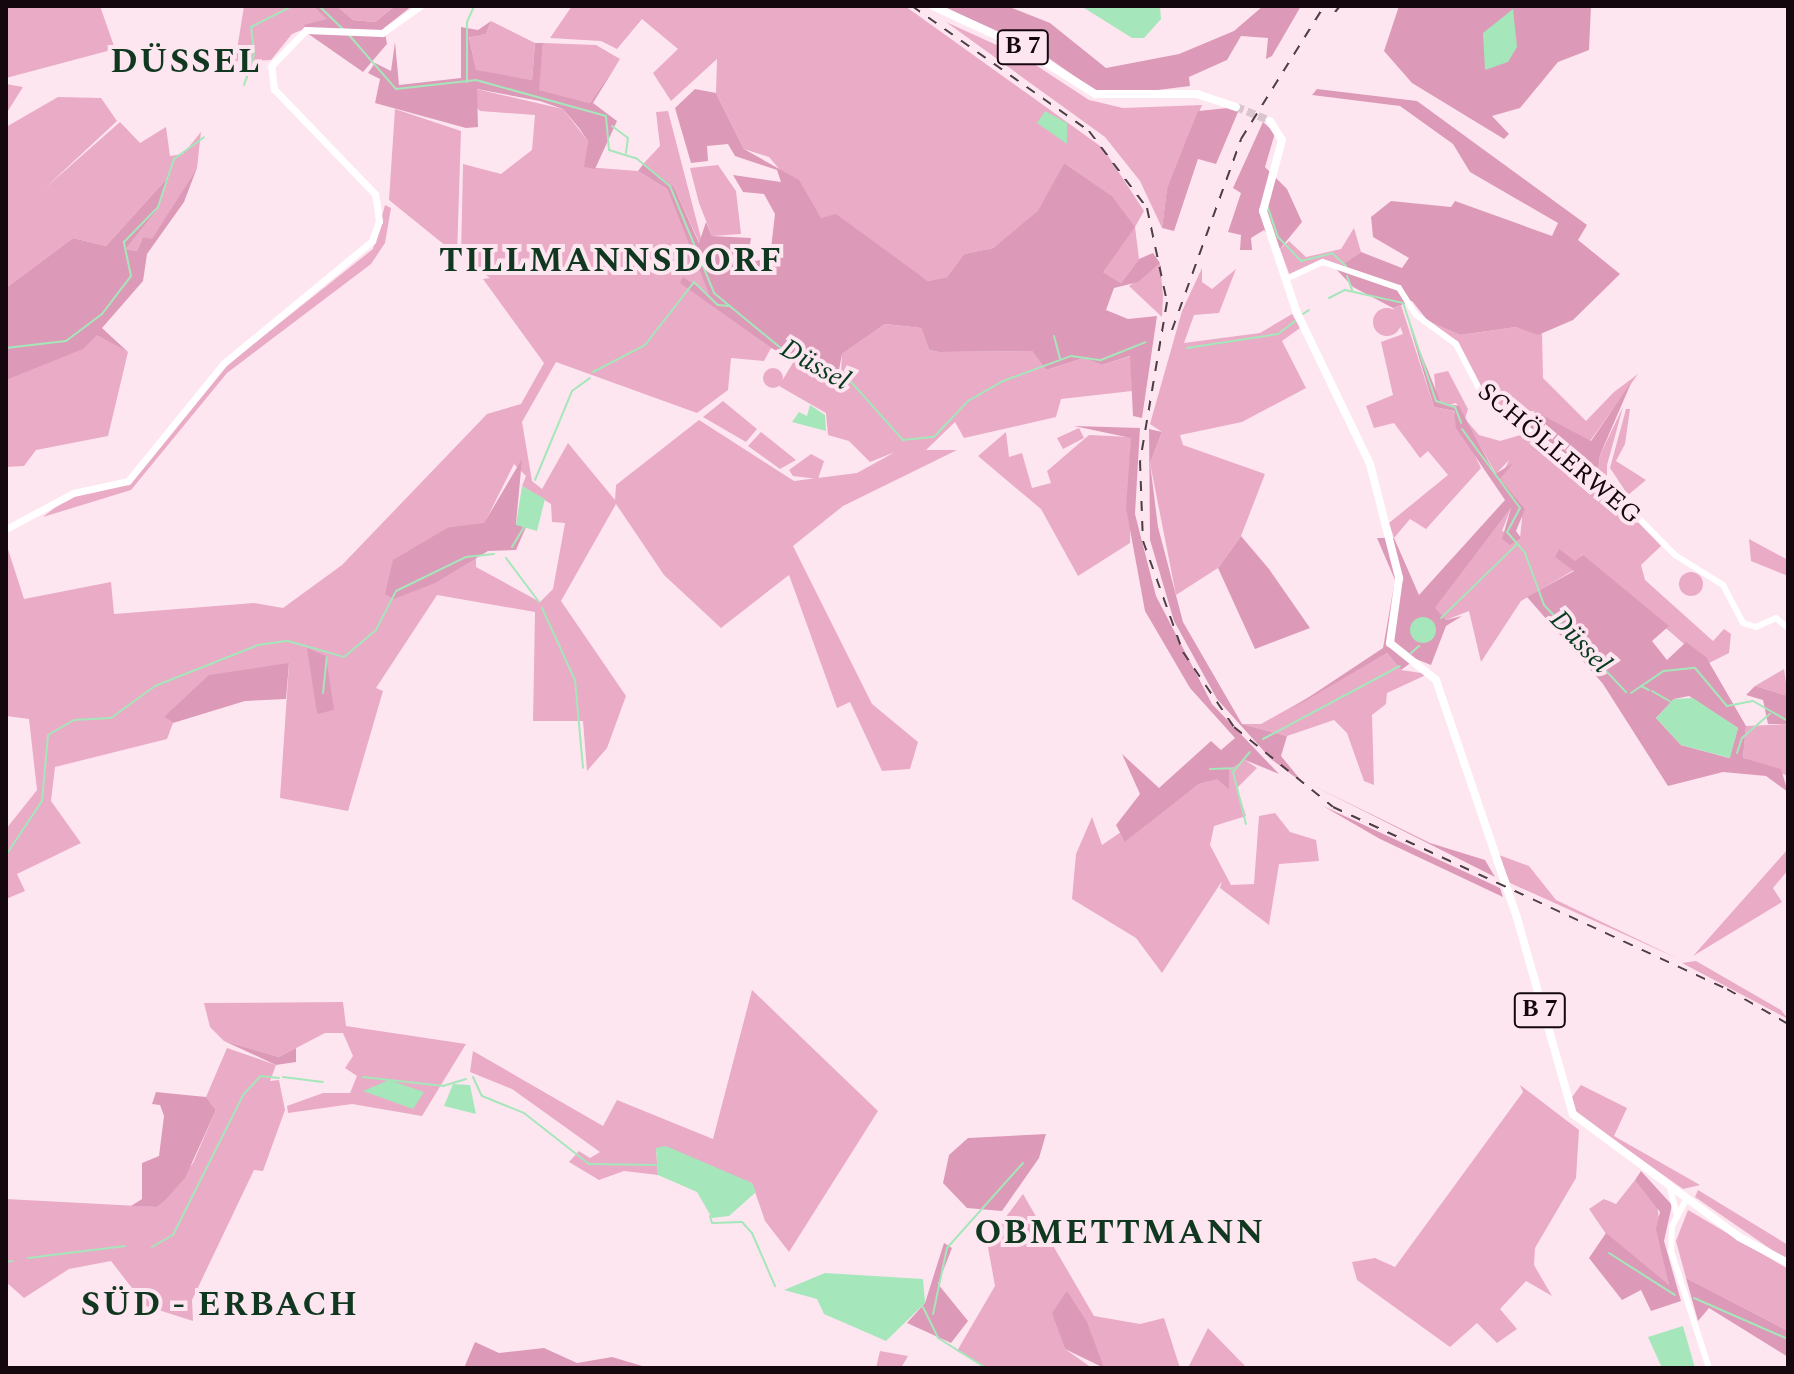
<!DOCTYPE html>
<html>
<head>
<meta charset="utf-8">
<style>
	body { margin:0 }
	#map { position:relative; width:1794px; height:1374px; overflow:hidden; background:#fee6f0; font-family:Spectral,serif }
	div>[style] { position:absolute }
	.green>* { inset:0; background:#eaabc7 }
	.round { border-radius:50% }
	.forest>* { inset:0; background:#dd9ab8 }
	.water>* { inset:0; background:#a5e6ba }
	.stream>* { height:2px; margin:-1px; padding:0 1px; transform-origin:1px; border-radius:1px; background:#a5e6ba }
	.primary-tunnel>* { height:8px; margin-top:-4px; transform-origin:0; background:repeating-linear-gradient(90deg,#dbc5ce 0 8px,transparent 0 12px) }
	.tertiary>* { height:6px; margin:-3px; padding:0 3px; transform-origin:3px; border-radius:3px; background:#fff }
	.secondary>* { height:7px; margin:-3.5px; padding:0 3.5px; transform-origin:3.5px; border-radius:3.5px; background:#fff }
	.primary>* { height:8px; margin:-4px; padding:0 4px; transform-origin:4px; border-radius:4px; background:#fff }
	.rail>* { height:2px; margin-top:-1px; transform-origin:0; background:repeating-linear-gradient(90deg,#4d3d44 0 10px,transparent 0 20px) }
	span { translate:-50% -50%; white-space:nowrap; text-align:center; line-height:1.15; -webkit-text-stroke:8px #fee6f0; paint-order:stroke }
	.shield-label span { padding:2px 6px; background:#fee6f0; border:2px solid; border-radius:6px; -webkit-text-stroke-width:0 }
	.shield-label { font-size:24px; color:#14070d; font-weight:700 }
	.street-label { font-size:26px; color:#14070d }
	.water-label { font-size:28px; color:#073b20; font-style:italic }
	.district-label { font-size:34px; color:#103720; font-weight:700; letter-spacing:2px }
	.frame { position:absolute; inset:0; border:8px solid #14070d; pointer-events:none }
</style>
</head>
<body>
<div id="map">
	<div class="green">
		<i style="clip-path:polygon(6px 6px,100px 6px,115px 49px,6px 78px)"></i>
		<i style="clip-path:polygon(244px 6px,313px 6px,328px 19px,292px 34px,271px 60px,253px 61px,247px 80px,245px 62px,235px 62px)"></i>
		<i style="clip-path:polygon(337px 6px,395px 6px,375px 22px,353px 20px)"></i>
		<i style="clip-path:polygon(572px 6px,905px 6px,1103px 148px,1144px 211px,1135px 227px,1139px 259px,1121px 283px,1103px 272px,1111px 195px,1064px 163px,1039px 211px,993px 248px,964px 254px,947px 277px,928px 281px,836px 215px,821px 218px,769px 157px,744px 149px,716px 93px,717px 59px,671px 101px,653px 73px,678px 49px,642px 19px,617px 49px,601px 41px,550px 38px)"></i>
		<i style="clip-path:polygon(491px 21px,535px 43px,532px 80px,476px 71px,469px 36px,486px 34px)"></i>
		<i style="clip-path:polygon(946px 22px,1025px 58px,1089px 100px,1123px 108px,1202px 105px,1167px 188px,1162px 228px,1140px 181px,1105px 137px)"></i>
		<i style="clip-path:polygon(543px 43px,596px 45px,620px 59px,590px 103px,538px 90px)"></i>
		<i style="clip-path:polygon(6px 84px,23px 87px,6px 114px)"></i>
		<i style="clip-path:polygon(evenodd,476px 89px,563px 109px,588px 141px,585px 167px,638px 171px,667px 189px,710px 295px,684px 278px,681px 283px,771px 348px,764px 361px,731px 358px,728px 390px,697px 413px,556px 362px,522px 422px,532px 481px,542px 489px,568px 443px,615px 500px,616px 485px,699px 420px,794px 481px,857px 473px,895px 452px,870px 462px,849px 441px,828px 435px,826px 413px,779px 386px,794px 361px,841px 372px,842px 354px,885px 324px,921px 328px,929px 350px,939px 352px,1032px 351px,1046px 370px,1084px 358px,1102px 365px,1131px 356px,1132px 391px,1061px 399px,1056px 417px,964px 438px,955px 422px,926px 450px,957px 450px,843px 506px,793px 546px,872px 704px,918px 742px,910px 769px,882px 771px,850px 702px,837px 708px,789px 575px,721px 628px,664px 575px,616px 504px,561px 601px,626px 696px,607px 748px,587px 771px,583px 721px,533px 721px,535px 612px,437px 595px,376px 688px,383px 691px,348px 811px,280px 798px,289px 664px,164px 717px,173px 723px,167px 739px,55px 767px,51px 801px,81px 843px,17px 874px,25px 891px,6px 899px,6px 829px,37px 790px,29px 719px,6px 716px,6px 543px,24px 599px,111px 582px,114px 614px,254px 603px,283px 608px,342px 565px,487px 414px,521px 404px,544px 363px,483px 279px,490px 278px,461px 257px,463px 164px,501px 174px,532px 150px,535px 115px,480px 111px,473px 104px,476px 89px,514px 464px,526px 476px,522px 486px,551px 504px,552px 522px,565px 523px,553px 589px,540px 602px,476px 567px,476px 556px,394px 599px,449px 527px,484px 524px,514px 464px,476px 89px,308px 649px,326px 657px,333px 710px,317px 713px,308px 649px)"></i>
		<i style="clip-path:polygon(58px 97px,101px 98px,117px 121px,44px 189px,120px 122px,140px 143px,166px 127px,170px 156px,183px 154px,201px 132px,197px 168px,152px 240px,143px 237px,137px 251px,126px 249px,157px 210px,171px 174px,106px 246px,73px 238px,6px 288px,6px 127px)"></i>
		<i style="clip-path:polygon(395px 109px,461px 131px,457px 255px,389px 200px)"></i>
		<i style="clip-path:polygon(668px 111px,701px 238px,700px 244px,674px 187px,644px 163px,660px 146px,656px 112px)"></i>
		<i style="clip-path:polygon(718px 165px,736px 191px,741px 234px,712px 236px,699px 203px,690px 168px)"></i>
		<i style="clip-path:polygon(385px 205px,391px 208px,385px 243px,371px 264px,227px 373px,131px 490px,43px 517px,67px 498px,125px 485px,223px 368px,373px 249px)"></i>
		<i style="clip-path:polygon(1354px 228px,1361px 252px,1336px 269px,1319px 263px,1290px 276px,1280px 249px,1289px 241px,1306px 257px,1341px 249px)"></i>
		<i style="clip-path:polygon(1160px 263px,1163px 296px,1162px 317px,1129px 286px)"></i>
		<i style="clip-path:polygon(1202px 268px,1202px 282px,1212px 289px,1236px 269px,1219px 313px,1194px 315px,1184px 343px,1260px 333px,1292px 314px,1300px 328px,1282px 341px,1306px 388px,1242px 422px,1180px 435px,1183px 445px,1265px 474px,1241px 536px,1218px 568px,1176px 595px,1150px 463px,1162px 432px,1150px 424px,1182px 311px)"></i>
		<i style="clip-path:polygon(1401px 305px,1434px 407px,1453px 411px,1481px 468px,1426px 529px,1410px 519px,1394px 538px,1389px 523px,1448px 475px,1428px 451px,1420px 458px,1394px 423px,1374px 428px,1366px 406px,1393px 395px,1381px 342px,1403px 334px,1393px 308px)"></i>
		<i class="round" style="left:1373px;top:308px;width:28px;height:28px"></i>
		<i style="clip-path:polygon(1428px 321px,1460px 335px,1516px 327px,1542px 333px,1543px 378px,1586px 421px,1614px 392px,1638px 374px,1590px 441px,1535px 411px,1507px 413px,1482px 392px,1456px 343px)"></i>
		<i style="clip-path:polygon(97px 334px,128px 352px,108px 436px,36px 450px,24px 466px,6px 467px,6px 380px)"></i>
		<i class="round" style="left:763px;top:368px;width:20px;height:20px"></i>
		<i style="clip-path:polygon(1448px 371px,1468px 409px,1465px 419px,1479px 435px,1500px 441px,1524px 434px,1636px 520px,1661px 546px,1641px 565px,1645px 580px,1713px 641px,1724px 629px,1731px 634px,1729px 653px,1707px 664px,1582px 555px,1574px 570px,1521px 601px,1481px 662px,1469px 611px,1446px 620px,1434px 609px,1511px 508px,1502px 531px,1520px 538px,1522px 518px,1500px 479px,1509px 460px,1496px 474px,1456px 403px,1445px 406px,1436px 396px,1434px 374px)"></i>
		<i style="clip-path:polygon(723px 401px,757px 429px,746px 442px,703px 417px)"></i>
		<i style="clip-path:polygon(1623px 407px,1607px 465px,1607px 478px,1598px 472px,1600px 455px)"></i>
		<i style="clip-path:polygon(1626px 409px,1630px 409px,1625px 444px,1616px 461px,1646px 480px,1628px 495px,1610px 468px)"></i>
		<i style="clip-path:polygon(1079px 428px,1084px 438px,1063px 449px,1057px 438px)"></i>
		<i style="clip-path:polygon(761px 432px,796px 460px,780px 469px,748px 446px)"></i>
		<i style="clip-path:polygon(1006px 432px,1009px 457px,1022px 453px,1032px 488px,1051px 483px,1047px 471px,1089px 435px,1131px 437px,1130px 543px,1078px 576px,1041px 509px,978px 456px)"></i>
		<i style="clip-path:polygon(811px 454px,824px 461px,818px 479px,793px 476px,789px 470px)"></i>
		<i style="clip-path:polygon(1749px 539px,1788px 560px,1788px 576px,1751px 561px)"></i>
		<i class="round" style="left:1679px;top:572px;width:24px;height:24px"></i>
		<i style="clip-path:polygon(1387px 653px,1401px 670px,1428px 674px,1387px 693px,1386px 704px,1372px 715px,1374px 785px,1364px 781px,1347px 733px,1334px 720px,1287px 736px,1242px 724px,1261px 724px)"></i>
		<i style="clip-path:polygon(1784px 669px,1788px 696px,1755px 686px)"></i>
		<i style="clip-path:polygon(1788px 724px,1788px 776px,1743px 758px,1746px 726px)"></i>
		<i style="clip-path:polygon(1245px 760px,1257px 768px,1237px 788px,1246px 816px,1214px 826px,1210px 845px,1231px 885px,1254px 884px,1259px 816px,1275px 813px,1290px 832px,1316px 840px,1319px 861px,1279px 864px,1269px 925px,1220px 888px,1222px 881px,1162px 973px,1136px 938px,1072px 899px,1076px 854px,1092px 817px,1102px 845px,1121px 832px,1126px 841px,1199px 784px,1217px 778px,1229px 788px,1229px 770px)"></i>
		<i style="clip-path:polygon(1788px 849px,1788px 870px,1773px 888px,1782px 902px,1693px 956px)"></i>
		<i style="clip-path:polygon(1499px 855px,1529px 866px,1556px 900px,1679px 959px,1510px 883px)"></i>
		<i style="clip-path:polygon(1696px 961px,1781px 1010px,1788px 1019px,1682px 963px)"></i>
		<i style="clip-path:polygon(752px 990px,878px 1111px,789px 1252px,765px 1221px,752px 1183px,656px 1149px,658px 1175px,624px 1171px,599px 1180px,569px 1162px,579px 1151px,590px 1158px,600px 1152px,512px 1089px,470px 1072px,473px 1051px,603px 1126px,617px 1100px,713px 1139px)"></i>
		<i style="clip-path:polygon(343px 1002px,346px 1026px,466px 1044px,422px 1116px,352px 1104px,288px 1113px,287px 1106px,323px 1093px,350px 1093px,357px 1076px,345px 1068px,353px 1056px,343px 1033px,325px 1033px,279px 1057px,224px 1041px,210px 1027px,204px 1003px)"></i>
		<i style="clip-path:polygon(227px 1048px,276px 1065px,270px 1081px,279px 1080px,285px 1110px,263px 1171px,254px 1170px,192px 1300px,193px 1321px,146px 1306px,111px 1261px,69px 1269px,24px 1298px,6px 1282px,6px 1199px,157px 1207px,193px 1163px,216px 1110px,206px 1097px)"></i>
		<i style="clip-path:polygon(1520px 1085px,1579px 1130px,1576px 1178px,1535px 1248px,1534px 1265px,1552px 1296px,1526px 1281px,1500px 1309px,1517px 1329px,1497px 1343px,1477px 1323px,1450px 1347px,1357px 1280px,1352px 1262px,1375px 1258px,1395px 1267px,1523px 1092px)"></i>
		<i style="clip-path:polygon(1581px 1085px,1627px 1108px,1614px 1136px,1700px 1185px,1683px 1189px,1576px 1113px,1572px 1097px)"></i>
		<i style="clip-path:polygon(1635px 1180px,1656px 1198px,1669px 1286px,1617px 1250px,1589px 1209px,1604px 1199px,1616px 1204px)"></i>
		<i style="clip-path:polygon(1698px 1190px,1788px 1245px,1788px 1261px,1695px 1197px)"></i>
		<i style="clip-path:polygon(1023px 1194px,1094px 1316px,1140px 1324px,1164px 1318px,1180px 1368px,1104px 1368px,1067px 1292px,1053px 1313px,1065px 1349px,1092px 1368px,988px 1368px,957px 1351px,995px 1286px,987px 1242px)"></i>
		<i style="clip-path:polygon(1688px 1210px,1788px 1269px,1788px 1331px,1686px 1278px,1676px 1241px)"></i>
		<i style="clip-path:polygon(1208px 1328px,1247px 1368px,1188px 1368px)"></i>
		<i style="clip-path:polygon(880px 1351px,908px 1356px,901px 1368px,876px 1368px)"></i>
	</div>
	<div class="forest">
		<i style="clip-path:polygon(313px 6px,337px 6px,353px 20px,375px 22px,395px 6px,412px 6px,384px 28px,387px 44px,363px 72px,307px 33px,304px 25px,327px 19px)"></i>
		<i style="clip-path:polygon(941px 6px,1007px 6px,1050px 23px,1106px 68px,1179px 54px,1234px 31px,1263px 6px,1301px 6px,1272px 56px,1266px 59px,1268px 38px,1241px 36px,1227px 60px,1189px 77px,1190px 86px,1126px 94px,1094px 90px,1033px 47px)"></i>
		<i style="clip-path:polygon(1399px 6px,1591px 6px,1589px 50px,1558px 62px,1520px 108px,1492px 116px,1509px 134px,1504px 139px,1412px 83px,1384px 51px)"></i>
		<i style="clip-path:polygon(491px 21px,486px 34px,469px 37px,476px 70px,532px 80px,535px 43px,543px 43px,539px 90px,590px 103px,620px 59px,593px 103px,617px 121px,595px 169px,584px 167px,588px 141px,579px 128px,563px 109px,540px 101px,477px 89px,478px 127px,466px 128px,375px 103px,380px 79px,368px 73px,375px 63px,391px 71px,395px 42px,399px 85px,461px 78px,461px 27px,478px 30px)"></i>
		<i style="clip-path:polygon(695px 89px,716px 93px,744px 149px,799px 180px,821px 218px,836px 214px,928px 281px,947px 277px,964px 254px,993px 248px,1038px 211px,1064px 163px,1111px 195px,1135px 227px,1103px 272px,1121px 283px,1139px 259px,1153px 253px,1160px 263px,1138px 282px,1114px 288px,1106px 310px,1128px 319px,1157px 316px,1142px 418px,1133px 416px,1130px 356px,1102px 365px,1084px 358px,1046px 370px,1032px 351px,939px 352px,929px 350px,921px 328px,885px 324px,842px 354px,837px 381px,771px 348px,680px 283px,683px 277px,709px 294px,667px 189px,638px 171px,644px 163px,674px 187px,699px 243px,706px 222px,712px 236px,751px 238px,748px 257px,756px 261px,770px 257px,775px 214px,764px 194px,743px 192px,733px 175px,781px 182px,777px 170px,735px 156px,728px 144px,707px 146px,708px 161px,691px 163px,675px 108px)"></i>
		<i style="clip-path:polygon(1317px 89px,1417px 101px,1587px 225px,1578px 240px,1620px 274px,1573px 320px,1538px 335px,1516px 327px,1460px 335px,1428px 321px,1412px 301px,1393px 308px,1353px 287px,1336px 269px,1361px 252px,1402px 268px,1409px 258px,1373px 237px,1371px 217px,1391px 201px,1451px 207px,1455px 201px,1552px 236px,1558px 223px,1470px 172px,1453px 144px,1400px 106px,1312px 95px)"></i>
		<i style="clip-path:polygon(1228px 108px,1238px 112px,1216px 164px,1198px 159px,1174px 231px,1162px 228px,1167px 188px,1198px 111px)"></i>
		<i style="clip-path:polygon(1263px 122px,1275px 133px,1265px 167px,1287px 189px,1302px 222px,1280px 249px,1264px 230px,1251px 238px,1252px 250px,1240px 250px,1241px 235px,1228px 232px,1241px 193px,1233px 188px)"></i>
		<i style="clip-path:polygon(197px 168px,184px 202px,147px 254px,143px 281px,102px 328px,128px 352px,97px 335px,83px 349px,6px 380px,6px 288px,73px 238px,106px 246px,171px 174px,157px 210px,126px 249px,137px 251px,143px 237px,152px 239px)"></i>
		<i style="clip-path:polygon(1409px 324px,1441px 403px,1459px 406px,1495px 474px,1513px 463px,1500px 479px,1525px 509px,1516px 531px,1521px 538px,1510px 545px,1502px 539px,1511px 508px,1435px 608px,1446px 620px,1462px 616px,1446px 626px,1431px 665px,1416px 659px,1401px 670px,1387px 653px,1291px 709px,1383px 648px,1395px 580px,1377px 538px,1394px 538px,1419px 595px,1505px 500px,1456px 428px,1454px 411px,1434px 407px)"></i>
		<i style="clip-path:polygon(1632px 381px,1600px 455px,1598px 472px,1615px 483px,1610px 490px,1527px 430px,1535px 411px,1591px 441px)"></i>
		<i style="clip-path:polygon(1074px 426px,1140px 428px,1135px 514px,1156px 596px,1212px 704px,1279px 774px,1245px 760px,1229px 770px,1229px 789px,1217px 779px,1199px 784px,1125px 842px,1116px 825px,1140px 794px,1122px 754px,1159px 788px,1211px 741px,1221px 750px,1235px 738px,1190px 688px,1145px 611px,1126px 508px,1131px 438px)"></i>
		<i style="clip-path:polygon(1149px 429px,1162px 432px,1150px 463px,1158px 527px,1183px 622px,1242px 724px,1287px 736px,1281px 756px,1304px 784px,1271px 759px,1217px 699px,1174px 621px,1150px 540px)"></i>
		<i style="clip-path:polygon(522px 459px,516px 524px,526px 527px,516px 550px,488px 551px,435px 583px,394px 599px,385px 594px,393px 560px,449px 527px,484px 523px)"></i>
		<i style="clip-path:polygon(1241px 536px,1269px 569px,1310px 628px,1255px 649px,1218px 568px)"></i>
		<i style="clip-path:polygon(evenodd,1559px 549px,1575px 561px,1583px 555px,1669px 626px,1652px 641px,1667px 660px,1686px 642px,1706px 657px,1746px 726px,1743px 758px,1781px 769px,1788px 792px,1766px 776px,1723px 772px,1668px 786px,1603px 684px,1527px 597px,1574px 571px,1555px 557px,1559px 549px,1689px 696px,1738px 728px,1729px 758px,1681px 745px,1656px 718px,1674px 699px,1689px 696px)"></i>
		<i style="clip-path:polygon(307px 648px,326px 656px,334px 710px,317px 714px)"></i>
		<i style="clip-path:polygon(289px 663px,286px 699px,245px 701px,173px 723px,164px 717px,209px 675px)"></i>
		<i style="clip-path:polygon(1755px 686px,1788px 696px,1788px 724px,1768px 724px,1763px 700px,1746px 695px)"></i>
		<i style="clip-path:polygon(1312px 785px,1430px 843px,1485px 860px,1495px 877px)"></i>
		<i style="clip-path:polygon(1323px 806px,1500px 888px,1503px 897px,1380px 839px)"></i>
		<i style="clip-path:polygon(224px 1041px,279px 1057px,296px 1048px,296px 1062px,276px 1065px)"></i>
		<i style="clip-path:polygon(156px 1092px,206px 1097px,216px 1110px,185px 1178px,166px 1199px,157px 1207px,131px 1206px,142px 1199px,142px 1163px,159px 1156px,164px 1116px,160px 1105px,152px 1104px)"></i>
		<i style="clip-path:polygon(1046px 1134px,1039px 1158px,1002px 1211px,967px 1208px,943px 1183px,949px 1155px,968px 1138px)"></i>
		<i style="clip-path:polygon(1641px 1171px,1672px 1205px,1664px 1241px,1681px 1301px,1651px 1311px,1641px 1290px,1622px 1300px,1589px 1258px,1606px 1233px,1669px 1285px,1656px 1229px,1660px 1212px,1635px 1180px)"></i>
		<i style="clip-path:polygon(944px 1243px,952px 1248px,938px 1284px,968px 1321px,951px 1343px,907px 1323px,925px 1303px)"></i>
		<i style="clip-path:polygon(1686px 1278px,1788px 1331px,1788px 1357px,1709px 1308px,1698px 1321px)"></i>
		<i style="clip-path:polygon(1067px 1291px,1087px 1322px,1104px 1368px,1065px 1349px,1052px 1313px)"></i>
		<i style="clip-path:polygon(475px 1342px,499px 1353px,544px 1348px,577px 1363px,612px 1357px,649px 1368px,464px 1368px)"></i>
	</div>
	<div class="water">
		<i style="clip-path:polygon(1081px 6px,1160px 6px,1161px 19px,1144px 38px,1132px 38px)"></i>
		<i style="clip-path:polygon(1513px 9px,1517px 47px,1508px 62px,1485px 70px,1483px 33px)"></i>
		<i style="clip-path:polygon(1045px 111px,1067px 123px,1067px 144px,1037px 123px)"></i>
		<i style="clip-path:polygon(810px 405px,825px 415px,826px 431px,792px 422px,799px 412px,807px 416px)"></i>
		<i style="clip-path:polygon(522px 486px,545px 499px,537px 531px,516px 525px)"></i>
		<i class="round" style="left:1410px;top:617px;width:26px;height:26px"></i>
		<i style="clip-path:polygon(1693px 698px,1738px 728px,1730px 758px,1681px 745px,1656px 718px,1674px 699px)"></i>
		<i style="clip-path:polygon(389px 1080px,424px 1092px,413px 1109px,363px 1091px)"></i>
		<i style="clip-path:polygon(453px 1084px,470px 1085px,476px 1114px,444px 1106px)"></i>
		<i style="clip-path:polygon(666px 1146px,752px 1183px,756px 1192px,729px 1216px,712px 1218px,697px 1192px,658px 1175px,656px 1148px)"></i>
		<i style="clip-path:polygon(825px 1273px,923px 1279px,925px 1303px,886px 1341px,824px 1314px,817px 1299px,784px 1290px)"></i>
		<i style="clip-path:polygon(1683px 1326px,1695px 1368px,1662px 1368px,1648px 1337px)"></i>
	</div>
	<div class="stream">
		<i style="left:319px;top:6px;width:35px;rotate:44deg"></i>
		<i style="left:349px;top:35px;width:72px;rotate:49deg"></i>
		<i style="left:396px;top:89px;width:81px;rotate:-6.4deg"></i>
		<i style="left:476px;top:80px;width:135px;rotate:15.5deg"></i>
		<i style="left:606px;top:116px;width:34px;rotate:85deg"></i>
		<i style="left:609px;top:150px;width:28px;rotate:17deg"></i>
		<i style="left:636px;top:158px;width:44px;rotate:39.5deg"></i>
		<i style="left:670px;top:186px;width:116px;rotate:67.6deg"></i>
		<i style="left:714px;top:293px;width:96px;rotate:39.5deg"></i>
		<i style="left:788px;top:354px;width:70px;rotate:24.4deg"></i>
		<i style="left:852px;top:383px;width:76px;rotate:48.2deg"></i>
		<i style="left:903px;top:440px;width:31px;rotate:-6deg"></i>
		<i style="left:934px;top:437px;width:50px;rotate:-46.6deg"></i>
		<i style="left:968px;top:401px;width:40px;rotate:-29.7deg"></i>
		<i style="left:1003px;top:381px;width:72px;rotate:-20.2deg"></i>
		<i style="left:1071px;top:356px;width:30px;rotate:8deg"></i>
		<i style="left:1101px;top:360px;width:48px;rotate:-21.8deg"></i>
		<i style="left:467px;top:82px;width:60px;rotate:-90deg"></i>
		<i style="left:467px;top:22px;width:17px;rotate:-66deg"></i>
		<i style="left:244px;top:85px;width:33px;rotate:-72deg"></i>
		<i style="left:254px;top:54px;width:27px;rotate:-96deg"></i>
		<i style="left:251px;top:27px;width:46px;rotate:-27.1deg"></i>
		<i style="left:612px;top:126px;width:20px;rotate:37deg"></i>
		<i style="left:628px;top:138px;width:15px;rotate:98deg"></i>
		<i style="left:1268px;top:208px;width:31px;rotate:71deg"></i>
		<i style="left:1278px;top:237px;width:33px;rotate:46deg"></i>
		<i style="left:1301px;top:261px;width:32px;rotate:-14deg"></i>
		<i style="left:1332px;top:253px;width:19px;rotate:43deg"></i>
		<i style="left:1347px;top:276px;width:15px;rotate:70deg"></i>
		<i style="left:1329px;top:298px;width:18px;rotate:-27deg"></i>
		<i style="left:1345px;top:290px;width:59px;rotate:12.6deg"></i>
		<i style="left:1403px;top:303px;width:103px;rotate:71.4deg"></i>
		<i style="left:1436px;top:401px;width:20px;rotate:18deg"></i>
		<i style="left:1455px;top:407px;width:17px;rotate:69deg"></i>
		<i style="left:1303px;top:314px;width:7px;rotate:-34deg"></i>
		<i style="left:1054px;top:336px;width:23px;rotate:75deg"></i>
		<i style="left:6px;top:348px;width:60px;rotate:-6.7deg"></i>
		<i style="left:66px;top:341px;width:45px;rotate:-36.9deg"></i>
		<i style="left:102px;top:314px;width:48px;rotate:-52.7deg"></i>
		<i style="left:131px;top:276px;width:35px;rotate:-102deg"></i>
		<i style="left:124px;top:242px;width:49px;rotate:-45.8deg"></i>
		<i style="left:158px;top:207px;width:51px;rotate:-71.6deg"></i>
		<i style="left:174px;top:159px;width:37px;rotate:-36deg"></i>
		<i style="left:1187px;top:348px;width:92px;rotate:-8.7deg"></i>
		<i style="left:1278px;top:334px;width:21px;rotate:-37deg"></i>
		<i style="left:593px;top:372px;width:59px;rotate:-27.4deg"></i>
		<i style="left:645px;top:345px;width:80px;rotate:-52.1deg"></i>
		<i style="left:694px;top:282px;width:33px;rotate:44deg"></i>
		<i style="left:718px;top:305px;width:11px;rotate:5deg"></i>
		<i style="left:1462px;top:429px;width:98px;rotate:53.7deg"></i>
		<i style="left:1520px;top:508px;width:27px;rotate:118deg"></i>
		<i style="left:1507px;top:532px;width:28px;rotate:49deg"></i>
		<i style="left:1525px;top:553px;width:55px;rotate:69.9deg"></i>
		<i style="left:1544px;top:605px;width:120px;rotate:46.7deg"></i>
		<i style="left:535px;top:480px;width:96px;rotate:-67.4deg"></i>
		<i style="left:572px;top:391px;width:22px;rotate:-36deg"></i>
		<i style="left:512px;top:547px;width:23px;rotate:-59deg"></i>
		<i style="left:506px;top:558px;width:55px;rotate:53.1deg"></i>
		<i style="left:542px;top:608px;width:79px;rotate:65.4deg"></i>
		<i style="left:575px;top:680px;width:88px;rotate:84.8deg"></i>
		<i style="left:1441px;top:618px;width:106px;rotate:-44.2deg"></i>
		<i style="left:1411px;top:653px;width:11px;rotate:-41deg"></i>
		<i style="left:1641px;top:686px;width:9px;rotate:27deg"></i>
		<i style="left:1652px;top:691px;width:22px;rotate:30deg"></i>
		<i style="left:323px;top:693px;width:36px;rotate:-84deg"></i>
		<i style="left:1631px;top:693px;width:40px;rotate:-34deg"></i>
		<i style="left:1664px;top:671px;width:31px;rotate:-6deg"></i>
		<i style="left:1695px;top:668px;width:50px;rotate:49.9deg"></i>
		<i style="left:1727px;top:706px;width:26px;rotate:-11deg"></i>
		<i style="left:1753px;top:701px;width:40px;rotate:29.7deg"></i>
		<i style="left:1263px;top:739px;width:155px;rotate:-28.1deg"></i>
		<i style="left:1737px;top:753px;width:16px;rotate:-72deg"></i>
		<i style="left:1742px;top:738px;width:37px;rotate:-41deg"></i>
		<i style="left:1210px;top:769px;width:23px;rotate:-2deg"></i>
		<i style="left:1246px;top:824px;width:54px;rotate:-104deg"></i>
		<i style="left:1233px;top:772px;width:26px;rotate:-50deg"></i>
		<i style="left:6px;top:855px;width:65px;rotate:-56.3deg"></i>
		<i style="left:42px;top:801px;width:66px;rotate:-84.8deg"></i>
		<i style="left:48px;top:735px;width:30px;rotate:-30deg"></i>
		<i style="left:74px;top:720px;width:37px;rotate:-3deg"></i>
		<i style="left:111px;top:718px;width:54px;rotate:-36deg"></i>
		<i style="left:155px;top:686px;width:111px;rotate:-21.7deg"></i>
		<i style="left:258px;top:645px;width:30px;rotate:-8deg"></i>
		<i style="left:288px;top:641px;width:58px;rotate:15.9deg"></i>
		<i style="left:344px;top:657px;width:42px;rotate:-40.2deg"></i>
		<i style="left:376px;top:630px;width:44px;rotate:-62.9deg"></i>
		<i style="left:396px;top:591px;width:78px;rotate:-25.9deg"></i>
		<i style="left:466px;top:557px;width:28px;rotate:-6deg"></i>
		<i style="left:283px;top:1077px;width:40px;rotate:7.1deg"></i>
		<i style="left:363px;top:1077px;width:81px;rotate:6.4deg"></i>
		<i style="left:443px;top:1086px;width:24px;rotate:-17deg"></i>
		<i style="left:473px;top:1077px;width:21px;rotate:65deg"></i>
		<i style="left:482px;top:1096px;width:45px;rotate:22deg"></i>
		<i style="left:524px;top:1113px;width:83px;rotate:38.1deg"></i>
		<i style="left:589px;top:1164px;width:70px;rotate:0.8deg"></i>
		<i style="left:710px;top:1216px;width:7px;rotate:74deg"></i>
		<i style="left:712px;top:1223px;width:30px;rotate:-2deg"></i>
		<i style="left:742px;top:1222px;width:15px;rotate:48deg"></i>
		<i style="left:752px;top:1233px;width:58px;rotate:66.5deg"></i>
		<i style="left:152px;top:1247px;width:24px;rotate:-30deg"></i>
		<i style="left:173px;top:1235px;width:157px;rotate:-63.4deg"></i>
		<i style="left:243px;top:1095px;width:26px;rotate:-47deg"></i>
		<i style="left:261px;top:1076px;width:18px;rotate:6deg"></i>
		<i style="left:1609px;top:1253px;width:78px;rotate:32.5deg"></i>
		<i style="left:28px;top:1258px;width:98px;rotate:-7.1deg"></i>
		<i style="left:6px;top:1262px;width:6px;rotate:-9deg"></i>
		<i style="left:1694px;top:1298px;width:103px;rotate:23.6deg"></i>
		<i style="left:923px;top:1307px;width:34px;rotate:64deg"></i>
		<i style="left:938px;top:1338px;width:57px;rotate:32deg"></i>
		<i style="left:933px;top:1314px;width:67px;rotate:-78deg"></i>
		<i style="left:947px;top:1248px;width:114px;rotate:-48.2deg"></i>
	</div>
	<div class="primary-tunnel">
		<i style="left:1236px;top:107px;width:37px;rotate:22deg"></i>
	</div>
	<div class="tertiary">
		<i style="left:1288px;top:278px;width:38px;rotate:-25deg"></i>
		<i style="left:1323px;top:262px;width:80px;rotate:18.9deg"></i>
		<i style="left:1399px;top:288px;width:32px;rotate:58deg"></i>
		<i style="left:1416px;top:315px;width:49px;rotate:35.9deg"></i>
		<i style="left:1456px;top:344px;width:59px;rotate:62.6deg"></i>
		<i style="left:1483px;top:396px;width:167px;rotate:36.7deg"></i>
		<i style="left:1617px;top:496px;width:83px;rotate:45.5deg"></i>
		<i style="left:1675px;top:555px;width:57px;rotate:32deg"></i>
		<i style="left:1723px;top:585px;width:43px;rotate:62.2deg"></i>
		<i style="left:1743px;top:623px;width:14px;rotate:17deg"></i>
		<i style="left:1756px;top:627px;width:22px;rotate:-24deg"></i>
		<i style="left:1776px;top:618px;width:16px;rotate:40deg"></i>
		<i style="left:1670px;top:1188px;width:25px;rotate:76deg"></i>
		<i style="left:1687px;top:1198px;width:32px;rotate:118deg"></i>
		<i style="left:1672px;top:1226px;width:25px;rotate:92deg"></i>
		<i style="left:1671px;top:1251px;width:123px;rotate:72deg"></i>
	</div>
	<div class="secondary">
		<i style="left:6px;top:529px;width:76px;rotate:-28.2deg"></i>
		<i style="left:73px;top:493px;width:56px;rotate:-12.3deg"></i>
		<i style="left:128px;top:481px;width:152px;rotate:-50.9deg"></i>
		<i style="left:224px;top:363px;width:192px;rotate:-39.5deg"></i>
		<i style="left:372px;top:241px;width:21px;rotate:-71deg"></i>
		<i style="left:379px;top:221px;width:27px;rotate:-98deg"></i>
		<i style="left:375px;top:194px;width:146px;rotate:-133.9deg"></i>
		<i style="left:274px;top:89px;width:23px;rotate:-97deg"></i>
		<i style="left:271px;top:66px;width:50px;rotate:-45.8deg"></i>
		<i style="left:306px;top:30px;width:76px;rotate:2.3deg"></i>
		<i style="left:382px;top:33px;width:47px;rotate:-35.4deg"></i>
	</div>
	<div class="primary">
		<i style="left:933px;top:6px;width:97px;rotate:25deg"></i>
		<i style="left:1021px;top:47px;width:88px;rotate:32.4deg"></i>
		<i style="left:1095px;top:94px;width:102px"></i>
		<i style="left:1197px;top:94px;width:41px;rotate:18.4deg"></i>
		<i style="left:1270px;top:121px;width:22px;rotate:58deg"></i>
		<i style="left:1282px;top:140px;width:73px;rotate:105deg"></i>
		<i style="left:1263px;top:211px;width:108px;rotate:71.6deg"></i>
		<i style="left:1297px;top:313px;width:168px;rotate:64.2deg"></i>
		<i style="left:1370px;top:464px;width:118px;rotate:75.7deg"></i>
		<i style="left:1399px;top:578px;width:66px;rotate:97.9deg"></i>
		<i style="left:1390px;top:643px;width:59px;rotate:38.8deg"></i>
		<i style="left:1436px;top:680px;width:251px;rotate:71.2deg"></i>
		<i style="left:1517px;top:918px;width:204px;rotate:74.1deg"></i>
		<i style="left:1573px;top:1114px;width:207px;rotate:36.5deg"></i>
		<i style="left:1739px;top:1237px;width:55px;rotate:28deg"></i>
	</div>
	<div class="rail">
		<i style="left:912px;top:6px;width:217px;rotate:35.2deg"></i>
		<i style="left:1089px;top:131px;width:96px;rotate:53deg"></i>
		<i style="left:1147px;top:208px;width:96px;rotate:78deg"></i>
		<i style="left:1167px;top:302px;width:161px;rotate:99.6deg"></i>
		<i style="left:1140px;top:461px;width:80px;rotate:87.9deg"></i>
		<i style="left:1143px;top:541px;width:118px;rotate:70.2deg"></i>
		<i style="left:1183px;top:652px;width:91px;rotate:55.8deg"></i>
		<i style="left:1234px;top:727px;width:127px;rotate:38.9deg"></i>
		<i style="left:1333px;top:807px;width:434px;rotate:24.8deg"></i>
		<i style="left:1727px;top:989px;width:70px;rotate:29.8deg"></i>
		<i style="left:1335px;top:12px;width:8px;rotate:-50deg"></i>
		<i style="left:1172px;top:330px;width:203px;rotate:-70.1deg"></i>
		<i style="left:1241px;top:139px;width:157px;rotate:-58deg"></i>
	</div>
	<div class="shield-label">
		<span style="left:1023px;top:47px">B 7</span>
		<span style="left:1540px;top:1010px">B 7</span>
	</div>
	<div class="street-label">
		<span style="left:1559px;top:454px;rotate:40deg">SCHÖLLERWEG</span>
	</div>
	<div class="water-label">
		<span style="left:815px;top:365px;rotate:30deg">Düssel</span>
		<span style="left:1580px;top:642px;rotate:47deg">Düssel</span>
	</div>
	<div class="district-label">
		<span style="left:186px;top:63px">DÜSSEL</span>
		<span style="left:611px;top:262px">TILLMANNSDORF</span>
		<span style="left:1120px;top:1234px">OBMETTMANN</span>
		<span style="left:220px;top:1306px">SÜD - ERBACH</span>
	</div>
	<div class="frame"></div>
</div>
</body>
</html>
